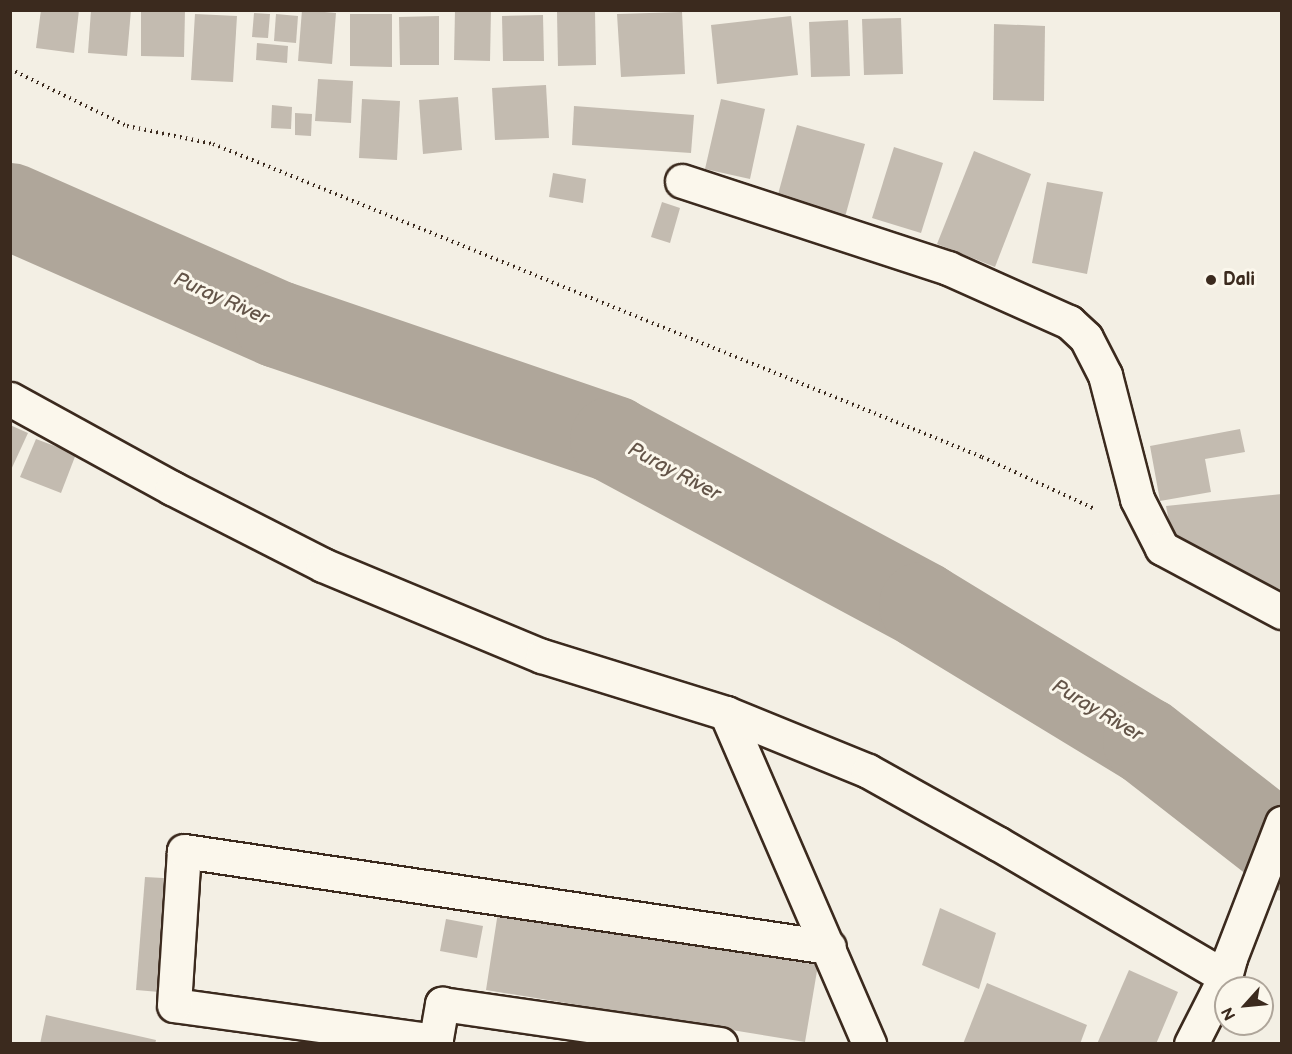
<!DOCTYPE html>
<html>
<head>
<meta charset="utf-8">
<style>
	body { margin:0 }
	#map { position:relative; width:1292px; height:1054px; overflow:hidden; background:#f3efe4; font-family:"Balsamiq Sans",sans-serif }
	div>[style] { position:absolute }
	.river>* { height:87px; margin:-43.5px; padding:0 43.5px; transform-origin:43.5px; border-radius:43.5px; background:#afa69a }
	.building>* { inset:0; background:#c3bbb0 }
	.path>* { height:4px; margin-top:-2px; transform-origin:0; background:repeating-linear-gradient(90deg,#3b2a1e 0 1.5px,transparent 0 6px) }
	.roads { filter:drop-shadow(2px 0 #3b2a1e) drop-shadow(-2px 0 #3b2a1e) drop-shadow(0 2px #3b2a1e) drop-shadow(0 -2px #3b2a1e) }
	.minor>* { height:33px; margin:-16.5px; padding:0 16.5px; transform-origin:16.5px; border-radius:16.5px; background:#fbf7ec }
	.major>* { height:33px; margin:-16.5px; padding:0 16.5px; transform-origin:16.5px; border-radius:16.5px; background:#fbf7ec }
	.dots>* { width:16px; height:16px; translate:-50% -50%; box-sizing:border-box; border:3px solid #fbf7ec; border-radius:50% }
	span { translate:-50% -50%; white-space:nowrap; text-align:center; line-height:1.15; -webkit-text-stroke:6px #fbf7ec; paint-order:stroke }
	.poi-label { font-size:18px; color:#3b2a1e; font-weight:700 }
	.left { translate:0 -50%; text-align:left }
	.water-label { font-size:20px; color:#645549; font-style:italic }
	.frame { position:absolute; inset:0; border:12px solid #3b2a1e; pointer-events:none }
	.north { position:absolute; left:1214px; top:976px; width:60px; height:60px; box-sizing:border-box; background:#fbf7ec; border:2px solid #aea59a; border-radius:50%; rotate:243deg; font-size:16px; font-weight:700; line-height:24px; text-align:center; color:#3b2a1e }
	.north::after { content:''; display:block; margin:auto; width:21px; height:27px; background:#3b2a1e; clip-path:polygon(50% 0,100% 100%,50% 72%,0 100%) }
</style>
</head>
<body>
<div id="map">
	<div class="river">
		<i style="left:10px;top:206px;width:293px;rotate:23.8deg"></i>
		<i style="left:278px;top:324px;width:354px;rotate:18.9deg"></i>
		<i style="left:613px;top:439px;width:351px;rotate:28.2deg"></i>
		<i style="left:922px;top:605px;width:262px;rotate:31.3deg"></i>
		<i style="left:1146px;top:741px;width:172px;rotate:37.9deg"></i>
	</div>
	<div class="building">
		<i style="clip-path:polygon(41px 10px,79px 10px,74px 53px,36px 48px)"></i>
		<i style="clip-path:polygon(91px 10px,131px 10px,127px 56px,88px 53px)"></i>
		<i style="clip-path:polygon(141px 10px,185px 10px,184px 57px,141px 56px)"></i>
		<i style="clip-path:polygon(302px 10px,336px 13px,332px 64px,298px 61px)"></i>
		<i style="clip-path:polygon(455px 10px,491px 10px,490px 61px,454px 60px)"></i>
		<i style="clip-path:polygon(557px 12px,595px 12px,596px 65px,558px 66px)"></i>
		<i style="clip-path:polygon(682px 12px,685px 74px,621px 77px,617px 14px)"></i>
		<i style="clip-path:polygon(254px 13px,270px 14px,268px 38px,252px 37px)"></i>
		<i style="clip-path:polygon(195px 14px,237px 16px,233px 82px,191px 80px)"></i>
		<i style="clip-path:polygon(276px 14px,298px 16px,296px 43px,274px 41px)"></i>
		<i style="clip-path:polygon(350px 14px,392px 14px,392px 67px,350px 66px)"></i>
		<i style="clip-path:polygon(543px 15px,544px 61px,503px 61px,502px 16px)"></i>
		<i style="clip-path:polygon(439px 16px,439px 65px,400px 65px,399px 17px)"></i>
		<i style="clip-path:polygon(791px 16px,798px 75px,717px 84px,711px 25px)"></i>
		<i style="clip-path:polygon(901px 18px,903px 74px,864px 75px,862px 19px)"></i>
		<i style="clip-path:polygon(848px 20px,850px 76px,811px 77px,809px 22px)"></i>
		<i style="clip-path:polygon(994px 24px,1045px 26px,1044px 101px,993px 100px)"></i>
		<i style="clip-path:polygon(257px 43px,288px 46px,287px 63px,256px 60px)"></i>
		<i style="clip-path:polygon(318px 79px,353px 81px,351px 123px,315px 121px)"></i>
		<i style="clip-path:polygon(546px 85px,549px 138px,495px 140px,492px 88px)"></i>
		<i style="clip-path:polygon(458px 97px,462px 150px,423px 154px,419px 100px)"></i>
		<i style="clip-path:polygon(362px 99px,400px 101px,397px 160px,359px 158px)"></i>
		<i style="clip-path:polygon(721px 99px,765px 109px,750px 179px,705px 169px)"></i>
		<i style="clip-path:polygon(272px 105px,292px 107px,291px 129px,271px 128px)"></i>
		<i style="clip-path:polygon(574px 106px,694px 115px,691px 153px,572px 145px)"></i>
		<i style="clip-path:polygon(295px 113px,312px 114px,311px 136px,295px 135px)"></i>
		<i style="clip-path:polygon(797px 125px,865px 144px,845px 217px,777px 198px)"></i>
		<i style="clip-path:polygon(894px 147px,943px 163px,921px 233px,872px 218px)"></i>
		<i style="clip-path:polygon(974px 151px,1031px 174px,995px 267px,937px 244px)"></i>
		<i style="clip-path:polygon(553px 173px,586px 179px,583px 203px,549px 197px)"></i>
		<i style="clip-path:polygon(1047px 182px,1103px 192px,1087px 274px,1032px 263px)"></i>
		<i style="clip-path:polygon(662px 202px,680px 208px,670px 243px,651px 237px)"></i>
		<i style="clip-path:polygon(10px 425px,28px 433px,10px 472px)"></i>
		<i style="clip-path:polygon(1240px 429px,1245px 452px,1205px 459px,1211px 492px,1160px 501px,1150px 446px)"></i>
		<i style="clip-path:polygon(36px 439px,76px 454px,61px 493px,20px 477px)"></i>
		<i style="clip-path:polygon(1282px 494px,1282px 590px,1173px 542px,1166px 506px)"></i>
		<i style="clip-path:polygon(145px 877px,181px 879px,171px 993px,136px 990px)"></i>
		<i style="clip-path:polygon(940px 908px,996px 933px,979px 989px,922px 965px)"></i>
		<i style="clip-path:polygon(498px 912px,818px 965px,805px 1042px,486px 990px)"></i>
		<i style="clip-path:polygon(446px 919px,483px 926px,477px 958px,440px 951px)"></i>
		<i style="clip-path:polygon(1129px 970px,1178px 992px,1156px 1044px,1097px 1044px)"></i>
		<i style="clip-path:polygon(987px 983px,1087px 1025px,1080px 1044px,963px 1044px)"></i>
		<i style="clip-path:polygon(46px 1015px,156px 1040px,155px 1044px,40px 1044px)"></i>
	</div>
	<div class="path">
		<i style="left:10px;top:69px;width:130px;rotate:26deg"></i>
		<i style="left:127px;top:126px;width:88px;rotate:11.8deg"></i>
		<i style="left:213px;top:144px;width:830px;rotate:22.15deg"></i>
		<i style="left:982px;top:457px;width:124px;rotate:24.7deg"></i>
	</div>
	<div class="roads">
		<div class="minor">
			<i style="left:682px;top:181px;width:280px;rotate:18.1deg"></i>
			<i style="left:948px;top:268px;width:133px;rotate:24.1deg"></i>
			<i style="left:1069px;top:322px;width:23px;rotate:43deg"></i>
			<i style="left:1086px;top:338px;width:42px;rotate:62.8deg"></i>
			<i style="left:1105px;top:375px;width:128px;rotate:75.5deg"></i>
			<i style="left:1137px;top:499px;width:55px;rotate:63deg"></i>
			<i style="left:1162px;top:548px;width:136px;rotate:28.1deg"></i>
			<i style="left:10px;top:399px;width:185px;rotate:28.8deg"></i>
			<i style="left:172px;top:488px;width:169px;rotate:27deg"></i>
			<i style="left:323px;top:565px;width:237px;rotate:22.6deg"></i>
			<i style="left:542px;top:656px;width:193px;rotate:17.2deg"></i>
			<i style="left:726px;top:713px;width:361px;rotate:66.6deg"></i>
			<i style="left:726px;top:713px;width:153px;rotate:22.2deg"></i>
			<i style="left:868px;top:771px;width:148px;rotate:29.2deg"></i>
			<i style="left:997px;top:843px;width:264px;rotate:30.4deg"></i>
			<i style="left:436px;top:1041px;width:264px;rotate:-172.2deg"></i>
			<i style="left:174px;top:1005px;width:154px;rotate:-86.3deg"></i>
			<i style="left:184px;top:851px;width:652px;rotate:8.47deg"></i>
			<i style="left:435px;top:1044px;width:41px;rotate:-80.1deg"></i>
			<i style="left:442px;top:1004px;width:281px;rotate:8.2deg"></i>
		</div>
		<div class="major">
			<i style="left:1191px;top:1044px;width:75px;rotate:-63.1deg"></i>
			<i style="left:1225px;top:977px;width:20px;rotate:-75deg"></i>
			<i style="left:1230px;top:958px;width:145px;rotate:-68.9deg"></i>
		</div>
	</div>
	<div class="dots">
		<i style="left:1211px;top:280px;background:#3b2a1e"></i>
	</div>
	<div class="poi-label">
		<span class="left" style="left:1223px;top:280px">Dali</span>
	</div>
	<div class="water-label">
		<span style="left:221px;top:299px;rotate:24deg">Puray River</span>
		<span style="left:674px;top:472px;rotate:28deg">Puray River</span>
		<span style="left:1097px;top:711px;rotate:31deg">Puray River</span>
	</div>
	<div class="frame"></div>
	<div class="north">N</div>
</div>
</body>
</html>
